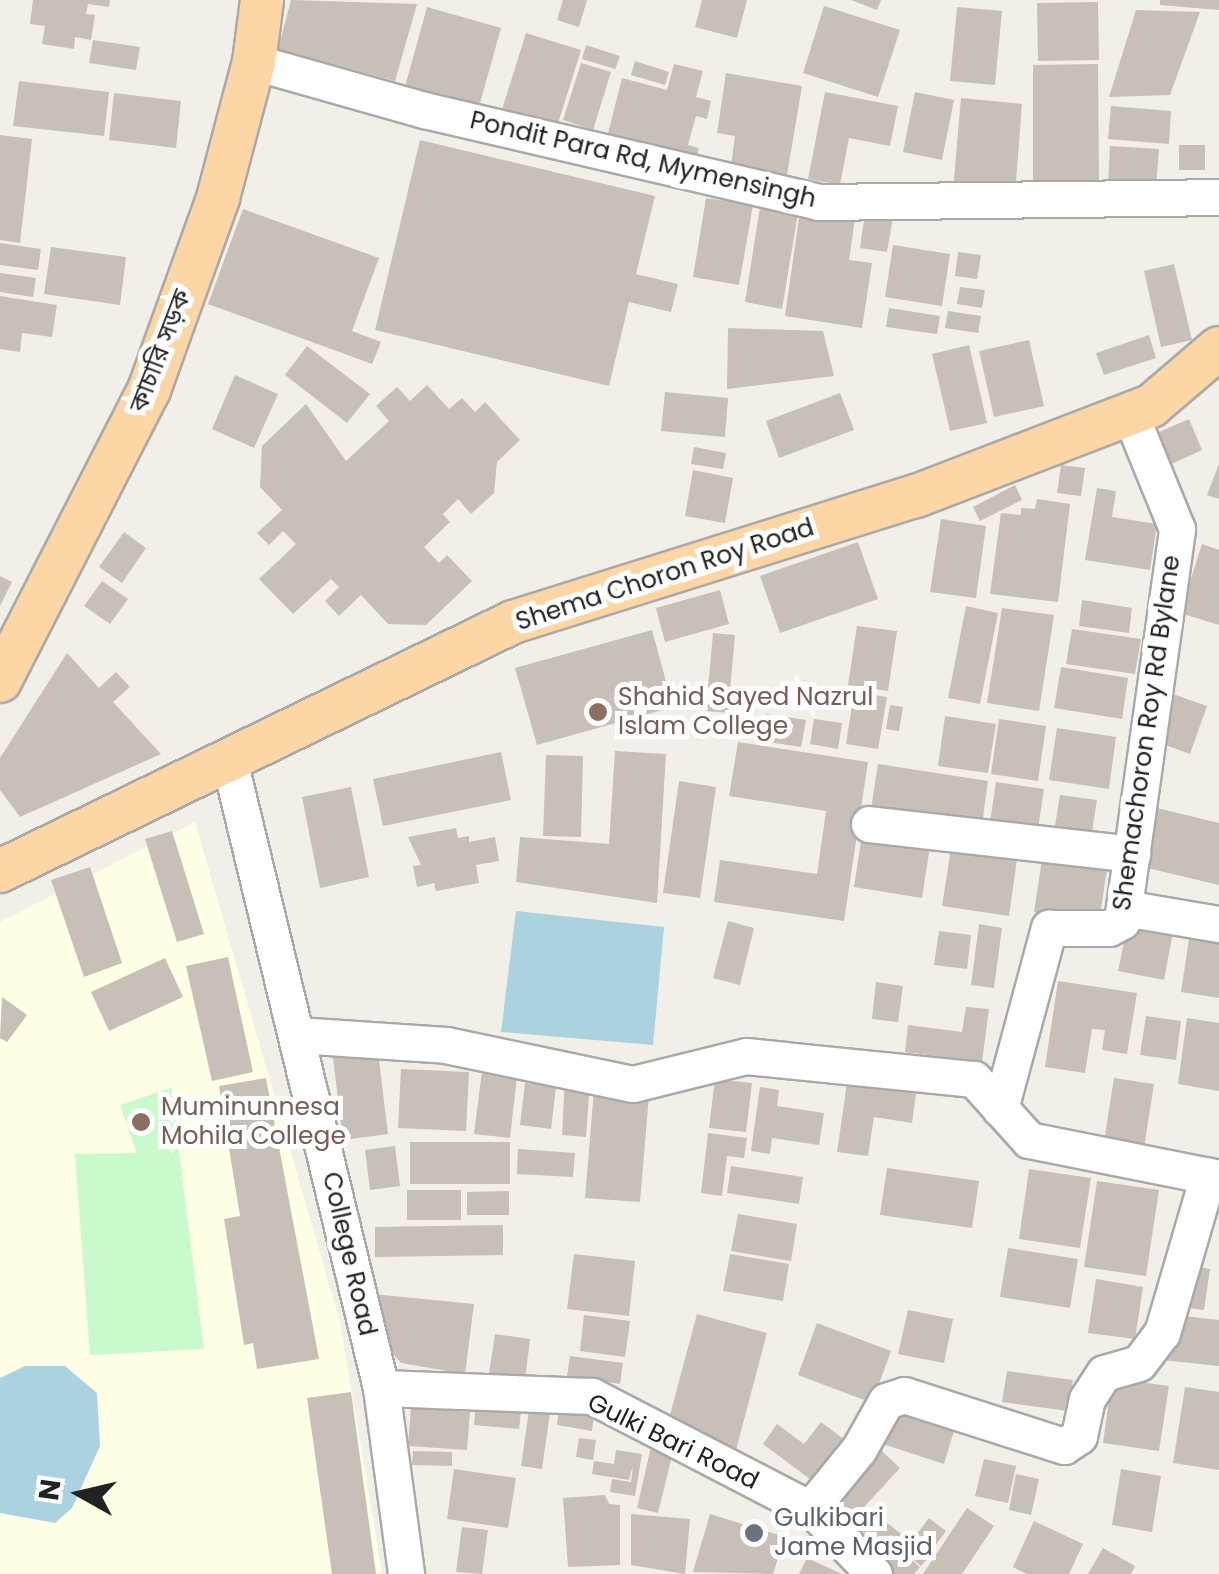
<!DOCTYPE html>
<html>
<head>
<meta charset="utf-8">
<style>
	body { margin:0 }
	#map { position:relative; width:1219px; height:1574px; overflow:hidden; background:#f2efe9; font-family:Poppins,"Noto Sans Bengali",sans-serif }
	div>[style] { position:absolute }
	.education>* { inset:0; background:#ffffe5 }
	.park>* { inset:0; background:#c8facc }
	.water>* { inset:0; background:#aad3df }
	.building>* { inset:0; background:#c7bfb8 }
	.roads { filter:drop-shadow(2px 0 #a9a9a9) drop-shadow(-2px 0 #a9a9a9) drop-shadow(0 2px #a9a9a9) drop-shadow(0 -2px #a9a9a9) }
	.minor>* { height:35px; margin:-17.5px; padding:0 17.5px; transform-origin:17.5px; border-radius:17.5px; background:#fff }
	.major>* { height:42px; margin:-21px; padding:0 21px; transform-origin:21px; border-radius:21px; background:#fcd6a4 }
	.dots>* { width:28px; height:28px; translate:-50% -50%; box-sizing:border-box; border:5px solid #fff; border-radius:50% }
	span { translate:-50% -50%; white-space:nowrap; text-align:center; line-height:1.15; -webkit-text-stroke:10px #fff; paint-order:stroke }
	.street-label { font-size:25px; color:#222 }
	.education-label { font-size:25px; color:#785e54 }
	.left { translate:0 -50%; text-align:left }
	.worship-label { font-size:25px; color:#5b616d }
	.north { position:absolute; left:30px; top:1444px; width:100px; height:100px; -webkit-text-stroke:8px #fff; paint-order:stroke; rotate:278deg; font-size:28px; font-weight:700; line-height:40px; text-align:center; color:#222 }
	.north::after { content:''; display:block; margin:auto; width:35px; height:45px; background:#222; clip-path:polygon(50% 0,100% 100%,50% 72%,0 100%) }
</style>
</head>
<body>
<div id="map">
	<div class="education">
		<i style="clip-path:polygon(195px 822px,340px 1322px,382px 1574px,0 1574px,0 922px)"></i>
	</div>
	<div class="park">
		<i style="clip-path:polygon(171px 1088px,204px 1349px,90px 1355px,75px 1154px,137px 1153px,120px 1105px)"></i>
	</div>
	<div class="water">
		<i style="clip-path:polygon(516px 911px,664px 927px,653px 1045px,501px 1032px)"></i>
		<i style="clip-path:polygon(25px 1366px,65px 1366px,97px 1393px,100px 1446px,72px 1508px,55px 1523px,0 1513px,0 1378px)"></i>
	</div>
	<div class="building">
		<i style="clip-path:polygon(33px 0,110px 0,109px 7px,88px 4px,86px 14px,95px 15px,91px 40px,75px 37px,74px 49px,42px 44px,45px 26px,30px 24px)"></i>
		<i style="clip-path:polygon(291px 0,417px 4px,395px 81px,278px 49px)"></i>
		<i style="clip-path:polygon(563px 0,587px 0,579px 27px,557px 20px)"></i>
		<i style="clip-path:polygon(702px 0,747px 0,737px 38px,695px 27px)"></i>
		<i style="clip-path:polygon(851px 0,881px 0,877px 10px)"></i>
		<i style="clip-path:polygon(1160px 0,1219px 0,1219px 10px,1160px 5px)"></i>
		<i style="clip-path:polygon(1098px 2px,1099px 60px,1038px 61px,1037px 3px)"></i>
		<i style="clip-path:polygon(824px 6px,900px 30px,878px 97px,803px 73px)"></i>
		<i style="clip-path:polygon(427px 7px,501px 28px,477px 114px,403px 94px)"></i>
		<i style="clip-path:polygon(957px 7px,1002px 11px,995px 85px,950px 81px)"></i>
		<i style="clip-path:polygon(1136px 10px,1200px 12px,1170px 95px,1109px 97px)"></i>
		<i style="clip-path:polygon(526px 33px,581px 50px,555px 133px,500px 116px)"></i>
		<i style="clip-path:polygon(93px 40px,140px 47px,136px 70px,89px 63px)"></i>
		<i style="clip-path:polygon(586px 45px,620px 56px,615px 69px,582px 59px)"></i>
		<i style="clip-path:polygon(635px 61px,669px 72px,665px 85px,631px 75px)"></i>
		<i style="clip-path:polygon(581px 63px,611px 72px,593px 130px,563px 120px)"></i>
		<i style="clip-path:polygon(674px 64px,703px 71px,696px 97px,711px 101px,707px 119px,696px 116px,688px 145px,699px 148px,694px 168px,605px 145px,622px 78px,667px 90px)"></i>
		<i style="clip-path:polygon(1098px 64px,1099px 180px,1033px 180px,1033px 65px)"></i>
		<i style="clip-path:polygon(726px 73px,802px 86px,787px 175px,731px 166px,735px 136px,717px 133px)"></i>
		<i style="clip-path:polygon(19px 81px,109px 92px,104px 136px,13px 126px)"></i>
		<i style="clip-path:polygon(825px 92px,898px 106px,890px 146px,849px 138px,840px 185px,808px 179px)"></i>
		<i style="clip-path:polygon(915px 92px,954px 100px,942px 160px,903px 152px)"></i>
		<i style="clip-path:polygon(114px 93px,181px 101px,176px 148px,109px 140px)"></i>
		<i style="clip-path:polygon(961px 98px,1022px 104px,1015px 195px,953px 190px)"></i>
		<i style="clip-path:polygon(1111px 106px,1171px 111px,1169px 144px,1108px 139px)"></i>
		<i style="clip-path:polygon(0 135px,32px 139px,20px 243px,0 240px)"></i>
		<i style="clip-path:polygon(420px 140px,655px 196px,636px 274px,678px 284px,671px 312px,629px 302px,609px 386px,375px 330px)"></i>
		<i style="clip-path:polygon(1179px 145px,1205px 145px,1205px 170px,1179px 170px)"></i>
		<i style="clip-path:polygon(1110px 146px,1159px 149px,1156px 187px,1108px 185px)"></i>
		<i style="clip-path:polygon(706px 198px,753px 205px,739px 285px,693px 277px)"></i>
		<i style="clip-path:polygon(760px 207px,798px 213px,782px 309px,745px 302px)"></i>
		<i style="clip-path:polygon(243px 209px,379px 258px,352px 331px,381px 342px,372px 364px,208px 304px)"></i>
		<i style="clip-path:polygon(800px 211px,855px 219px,849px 260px,872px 263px,862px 328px,785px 316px)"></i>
		<i style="clip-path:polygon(865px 213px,893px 217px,887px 252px,860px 248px)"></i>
		<i style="clip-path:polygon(0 243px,41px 249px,38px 270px,0 265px)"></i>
		<i style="clip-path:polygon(893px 245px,950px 254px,942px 306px,885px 297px)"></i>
		<i style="clip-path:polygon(51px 247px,126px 257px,120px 305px,44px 294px)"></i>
		<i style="clip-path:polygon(958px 252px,981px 255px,977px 279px,955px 276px)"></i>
		<i style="clip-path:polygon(1174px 264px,1192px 340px,1161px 347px,1144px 271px)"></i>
		<i style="clip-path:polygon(0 273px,36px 278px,33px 297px,0 292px)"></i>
		<i style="clip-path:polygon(960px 287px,985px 290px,982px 308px,957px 304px)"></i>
		<i style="clip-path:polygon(0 296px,57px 305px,52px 337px,22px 333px,20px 352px,0 349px)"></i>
		<i style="clip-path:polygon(889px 308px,940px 316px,937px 334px,886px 327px)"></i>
		<i style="clip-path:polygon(948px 311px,981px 316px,978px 333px,945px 328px)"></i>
		<i style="clip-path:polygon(728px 328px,823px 331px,834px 376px,727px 389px)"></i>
		<i style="clip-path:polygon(1149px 335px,1156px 358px,1104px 375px,1096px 353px)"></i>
		<i style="clip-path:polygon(1029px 340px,1044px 406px,994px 417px,979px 351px)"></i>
		<i style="clip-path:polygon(969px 345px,987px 423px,950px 431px,932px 354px)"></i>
		<i style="clip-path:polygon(307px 346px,370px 394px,347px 423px,285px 375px)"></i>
		<i style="clip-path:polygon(235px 375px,278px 394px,254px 448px,212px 429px)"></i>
		<i style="clip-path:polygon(427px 385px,449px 409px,462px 398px,475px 412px,485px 402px,520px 440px,497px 462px,494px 493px,471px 514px,458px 499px,443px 514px,450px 522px,424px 547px,439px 563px,447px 555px,472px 581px,426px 625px,388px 624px,361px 595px,339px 616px,325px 601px,339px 587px,331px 579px,293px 614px,259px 579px,296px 544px,283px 531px,269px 545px,257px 533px,282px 510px,260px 487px,262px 446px,306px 404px,346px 461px,389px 421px,376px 406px,397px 387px,410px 401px)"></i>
		<i style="clip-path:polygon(665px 392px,728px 398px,725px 437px,661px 431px)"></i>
		<i style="clip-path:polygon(840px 393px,854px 430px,779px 458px,766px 421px)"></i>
		<i style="clip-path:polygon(1189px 419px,1202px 450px,1165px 467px,1150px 436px)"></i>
		<i style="clip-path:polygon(694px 447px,726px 453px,723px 469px,691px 464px)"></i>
		<i style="clip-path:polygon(1219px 464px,1219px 499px,1207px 495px)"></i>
		<i style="clip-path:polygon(1061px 465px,1085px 468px,1081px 496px,1057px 493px)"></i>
		<i style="clip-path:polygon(693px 470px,733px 478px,725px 523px,685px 516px)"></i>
		<i style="clip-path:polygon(1015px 485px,1022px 500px,980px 521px,973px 507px)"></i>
		<i style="clip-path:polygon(1097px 488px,1116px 491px,1112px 517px,1157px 524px,1150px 570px,1085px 560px)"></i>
		<i style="clip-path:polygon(1037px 499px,1070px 504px,1058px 602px,990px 594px,1001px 513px,1021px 515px,1021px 508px,1035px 509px)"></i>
		<i style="clip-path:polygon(941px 519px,986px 526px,976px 598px,930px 592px)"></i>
		<i style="clip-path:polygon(124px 532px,146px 548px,122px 583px,99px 567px)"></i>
		<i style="clip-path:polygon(858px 542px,878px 599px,780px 633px,760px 576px)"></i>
		<i style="clip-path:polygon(1202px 544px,1219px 550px,1219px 625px,1180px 613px)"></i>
		<i style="clip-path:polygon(0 576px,12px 582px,0 606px)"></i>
		<i style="clip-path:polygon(102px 581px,128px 599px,110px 624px,84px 606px)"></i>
		<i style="clip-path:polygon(720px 590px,729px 624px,665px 642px,656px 608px)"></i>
		<i style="clip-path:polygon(1082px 600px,1132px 608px,1129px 633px,1079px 626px)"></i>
		<i style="clip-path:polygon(966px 606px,998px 613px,980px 704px,948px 698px)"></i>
		<i style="clip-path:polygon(1002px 608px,1054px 615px,1039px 711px,987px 703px)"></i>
		<i style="clip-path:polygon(857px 626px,897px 631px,888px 691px,848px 685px)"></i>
		<i style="clip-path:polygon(1072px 629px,1141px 639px,1135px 674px,1066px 664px)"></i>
		<i style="clip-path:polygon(652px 630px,673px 707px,537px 745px,515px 668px)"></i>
		<i style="clip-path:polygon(713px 633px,735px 635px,728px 713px,706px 711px)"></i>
		<i style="clip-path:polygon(67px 653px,99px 688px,116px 672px,130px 687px,113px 702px,161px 754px,20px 817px,0 790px,0 758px)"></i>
		<i style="clip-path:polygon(1061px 667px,1128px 678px,1122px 719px,1054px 708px)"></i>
		<i style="clip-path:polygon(854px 692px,887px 697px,878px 749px,846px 744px)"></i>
		<i style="clip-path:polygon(1170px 693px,1207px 706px,1190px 754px,1152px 740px)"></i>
		<i style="clip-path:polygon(890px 705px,903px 707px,899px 731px,886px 729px)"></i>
		<i style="clip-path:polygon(766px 714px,806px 720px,801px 747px,762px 741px)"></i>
		<i style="clip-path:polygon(945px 716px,996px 724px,988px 773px,938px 766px)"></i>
		<i style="clip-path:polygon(814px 719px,842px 723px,838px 749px,810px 744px)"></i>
		<i style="clip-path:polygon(999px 719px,1046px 726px,1038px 781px,991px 774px)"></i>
		<i style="clip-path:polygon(1057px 728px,1116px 737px,1109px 789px,1049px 780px)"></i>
		<i style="clip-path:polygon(738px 742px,868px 762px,844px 921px,714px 902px,720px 860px,817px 874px,826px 811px,729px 796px)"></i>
		<i style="clip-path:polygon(615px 751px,666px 754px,657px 903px,516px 882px,520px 837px,609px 844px)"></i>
		<i style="clip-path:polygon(501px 752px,511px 800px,383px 826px,373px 779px)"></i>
		<i style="clip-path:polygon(546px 755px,583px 756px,581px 837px,543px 836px)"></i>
		<i style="clip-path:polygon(878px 764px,988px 781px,981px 832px,870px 815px)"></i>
		<i style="clip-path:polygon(679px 781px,716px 787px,700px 898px,663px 893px)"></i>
		<i style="clip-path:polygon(996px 782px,1044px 789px,1036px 842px,988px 835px)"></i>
		<i style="clip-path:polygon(351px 787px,369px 877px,320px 888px,302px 797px)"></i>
		<i style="clip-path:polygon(1060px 795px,1097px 800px,1090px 844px,1053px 838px)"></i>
		<i style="clip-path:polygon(1157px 808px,1219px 823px,1219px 885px,1143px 867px)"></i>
		<i style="clip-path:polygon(456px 828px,458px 838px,469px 836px,469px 842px,495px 837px,499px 861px,476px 865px,479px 883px,436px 891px,434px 883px,417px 887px,413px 866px,421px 865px,408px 837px)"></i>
		<i style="clip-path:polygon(172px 831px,204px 934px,177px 942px,145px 839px)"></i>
		<i style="clip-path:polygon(862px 835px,930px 846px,922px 898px,854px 887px)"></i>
		<i style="clip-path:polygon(952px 842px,1018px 852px,1009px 916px,942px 906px)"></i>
		<i style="clip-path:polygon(1043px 853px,1108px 863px,1099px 922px,1034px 912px)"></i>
		<i style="clip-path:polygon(90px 867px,122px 963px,84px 977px,51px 880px)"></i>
		<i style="clip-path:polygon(728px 921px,754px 928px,740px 985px,713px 978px)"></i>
		<i style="clip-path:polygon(1128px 923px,1173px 932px,1164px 980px,1118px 971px)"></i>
		<i style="clip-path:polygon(979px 924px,1002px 928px,994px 988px,971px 985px)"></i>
		<i style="clip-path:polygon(939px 931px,971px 935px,967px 969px,934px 965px)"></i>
		<i style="clip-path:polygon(1190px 932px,1219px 936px,1219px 998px,1181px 992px)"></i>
		<i style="clip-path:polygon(228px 957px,253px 1072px,212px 1081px,186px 966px)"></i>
		<i style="clip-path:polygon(165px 958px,183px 997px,109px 1031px,91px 992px)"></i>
		<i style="clip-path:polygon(1058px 981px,1137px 993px,1127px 1054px,1102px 1050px,1105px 1030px,1092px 1029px,1085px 1073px,1045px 1067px)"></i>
		<i style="clip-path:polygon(876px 982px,903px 986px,898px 1022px,872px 1019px)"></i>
		<i style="clip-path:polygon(2px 997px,27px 1015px,7px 1042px,0 1038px)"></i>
		<i style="clip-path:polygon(966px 1007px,989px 1009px,982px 1062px,905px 1052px,908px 1025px,962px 1032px)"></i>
		<i style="clip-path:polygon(1146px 1016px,1181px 1021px,1176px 1060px,1140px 1055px)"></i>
		<i style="clip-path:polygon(1187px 1018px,1219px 1023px,1219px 1091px,1178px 1084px)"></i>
		<i style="clip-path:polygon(378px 1052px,388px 1134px,343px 1140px,333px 1058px)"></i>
		<i style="clip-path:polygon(401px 1069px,469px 1072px,466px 1131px,398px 1128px)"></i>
		<i style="clip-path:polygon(482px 1071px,517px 1076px,510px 1138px,474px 1134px)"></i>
		<i style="clip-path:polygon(266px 1078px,319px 1359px,257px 1369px,253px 1343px,244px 1345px,224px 1219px,240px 1216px,219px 1086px)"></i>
		<i style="clip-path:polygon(1114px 1078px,1154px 1084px,1143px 1154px,1103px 1148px)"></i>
		<i style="clip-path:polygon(565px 1079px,590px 1081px,586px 1137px,562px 1135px)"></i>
		<i style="clip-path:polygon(715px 1079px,752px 1083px,746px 1132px,709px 1128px)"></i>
		<i style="clip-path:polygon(525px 1083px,556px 1087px,551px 1129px,520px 1125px)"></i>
		<i style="clip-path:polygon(847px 1083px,916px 1094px,912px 1123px,874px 1117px,868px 1156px,837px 1152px)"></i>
		<i style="clip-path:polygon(760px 1087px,779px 1090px,777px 1106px,824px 1113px,819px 1145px,772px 1138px,770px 1154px,751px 1151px)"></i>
		<i style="clip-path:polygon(594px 1090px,649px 1095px,640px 1202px,585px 1198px)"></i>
		<i style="clip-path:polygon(708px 1133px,747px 1138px,744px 1158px,727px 1156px,722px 1196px,701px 1193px)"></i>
		<i style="clip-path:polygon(410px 1142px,510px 1142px,510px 1184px,410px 1184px)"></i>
		<i style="clip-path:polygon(395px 1146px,400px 1186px,370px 1190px,365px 1150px)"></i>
		<i style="clip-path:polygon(518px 1149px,575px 1153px,573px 1177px,517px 1174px)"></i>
		<i style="clip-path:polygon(731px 1166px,803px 1177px,799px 1204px,727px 1193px)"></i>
		<i style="clip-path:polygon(887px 1168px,979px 1181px,972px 1228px,880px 1215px)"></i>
		<i style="clip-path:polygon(1029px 1169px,1091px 1178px,1080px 1248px,1019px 1239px)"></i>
		<i style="clip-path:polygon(1097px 1181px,1159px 1190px,1146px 1276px,1084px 1267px)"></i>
		<i style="clip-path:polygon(407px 1190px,461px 1190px,461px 1220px,407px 1220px)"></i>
		<i style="clip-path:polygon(509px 1191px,509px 1215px,467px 1215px,467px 1192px)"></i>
		<i style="clip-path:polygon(738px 1214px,797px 1224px,791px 1261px,731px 1251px)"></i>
		<i style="clip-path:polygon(503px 1225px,503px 1255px,375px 1257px,375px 1227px)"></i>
		<i style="clip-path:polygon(1008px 1248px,1078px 1259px,1070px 1308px,1000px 1297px)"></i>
		<i style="clip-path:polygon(574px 1254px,635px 1261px,629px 1316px,567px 1309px)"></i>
		<i style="clip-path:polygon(730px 1254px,789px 1264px,783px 1301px,723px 1291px)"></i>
		<i style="clip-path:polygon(1172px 1263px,1210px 1269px,1204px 1310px,1165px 1305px)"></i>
		<i style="clip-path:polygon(1096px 1279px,1143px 1287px,1135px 1339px,1088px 1333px)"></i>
		<i style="clip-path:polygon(373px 1294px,474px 1304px,465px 1374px,401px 1363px,380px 1339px)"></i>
		<i style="clip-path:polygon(908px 1310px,953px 1319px,944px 1363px,898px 1354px)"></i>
		<i style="clip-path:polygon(1158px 1313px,1219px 1320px,1219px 1366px,1153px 1359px)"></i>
		<i style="clip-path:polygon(697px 1314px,767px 1333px,736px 1450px,670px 1415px)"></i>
		<i style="clip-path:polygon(584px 1315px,630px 1321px,625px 1357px,580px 1351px)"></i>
		<i style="clip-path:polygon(817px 1323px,891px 1351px,872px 1403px,798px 1375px)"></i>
		<i style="clip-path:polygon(495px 1334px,530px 1339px,525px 1380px,489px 1374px)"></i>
		<i style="clip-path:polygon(570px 1356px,623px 1363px,620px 1384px,567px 1376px)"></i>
		<i style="clip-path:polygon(1007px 1371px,1073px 1380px,1068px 1411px,1002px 1402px)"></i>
		<i style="clip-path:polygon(1112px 1378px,1169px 1386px,1159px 1451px,1103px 1443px)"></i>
		<i style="clip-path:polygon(1185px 1387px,1219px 1392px,1219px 1470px,1173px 1463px)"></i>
		<i style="clip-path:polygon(351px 1392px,376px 1574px,332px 1574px,307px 1398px)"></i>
		<i style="clip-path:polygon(476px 1400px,522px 1404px,519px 1429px,474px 1425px)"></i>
		<i style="clip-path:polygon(411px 1407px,470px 1412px,467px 1450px,408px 1446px)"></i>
		<i style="clip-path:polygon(529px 1410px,550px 1413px,542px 1469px,521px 1466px)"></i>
		<i style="clip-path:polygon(559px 1410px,594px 1417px,592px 1431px,557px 1425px)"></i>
		<i style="clip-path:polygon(890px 1411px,954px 1431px,944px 1464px,880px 1443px)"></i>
		<i style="clip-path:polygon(821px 1422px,853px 1446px,822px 1488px,763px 1444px,777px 1424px,804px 1444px)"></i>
		<i style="clip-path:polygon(579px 1438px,596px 1440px,593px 1460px,576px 1457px)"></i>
		<i style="clip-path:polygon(872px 1442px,900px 1468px,853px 1519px,826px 1493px)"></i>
		<i style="clip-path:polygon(651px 1447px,673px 1452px,658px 1513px,637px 1508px)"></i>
		<i style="clip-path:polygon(616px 1450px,642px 1454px,635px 1496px,610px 1492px,612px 1479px,631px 1482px,633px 1465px,629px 1480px,592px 1474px,594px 1461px,614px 1464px)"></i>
		<i style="clip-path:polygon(413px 1451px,452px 1452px,452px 1466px,412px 1465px)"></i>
		<i style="clip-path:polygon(984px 1459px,1016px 1466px,1008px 1503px,975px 1496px)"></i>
		<i style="clip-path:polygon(454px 1469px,516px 1478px,508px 1528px,447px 1519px)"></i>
		<i style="clip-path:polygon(1121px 1469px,1161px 1476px,1152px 1532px,1112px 1525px)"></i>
		<i style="clip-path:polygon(1016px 1474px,1039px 1479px,1031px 1515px,1009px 1510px)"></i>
		<i style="clip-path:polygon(605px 1495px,609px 1504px,620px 1505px,620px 1565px,568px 1567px,563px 1498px)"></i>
		<i style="clip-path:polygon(868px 1507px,902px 1535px,887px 1553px,854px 1525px)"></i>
		<i style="clip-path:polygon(967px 1508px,994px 1526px,962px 1574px,923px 1574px)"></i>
		<i style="clip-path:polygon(631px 1514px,690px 1519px,685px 1574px,631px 1565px)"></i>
		<i style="clip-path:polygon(710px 1514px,785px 1537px,773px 1574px,693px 1572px)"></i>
		<i style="clip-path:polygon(929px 1518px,946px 1531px,930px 1553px,913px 1539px)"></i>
		<i style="clip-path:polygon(1034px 1521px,1083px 1544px,1069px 1574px,1027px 1574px,1013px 1567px)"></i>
		<i style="clip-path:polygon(462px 1527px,488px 1530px,482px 1574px,456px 1572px)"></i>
		<i style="clip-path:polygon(909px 1538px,930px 1556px,921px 1566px,900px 1548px)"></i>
		<i style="clip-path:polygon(1103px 1548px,1135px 1566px,1131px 1574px,1088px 1574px)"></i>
		<i style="clip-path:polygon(899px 1549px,920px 1567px,914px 1574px,892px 1574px,884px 1566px)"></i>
		<i style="clip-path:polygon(807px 1558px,842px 1574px,799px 1574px)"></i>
	</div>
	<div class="roads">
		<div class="minor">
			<i style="left:254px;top:62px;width:177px;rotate:15.8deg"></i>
			<i style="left:424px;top:110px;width:405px;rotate:13.1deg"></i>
			<i style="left:818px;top:202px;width:401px;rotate:-0.7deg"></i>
			<i style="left:230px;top:764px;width:642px;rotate:76.4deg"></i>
			<i style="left:381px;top:1388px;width:188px;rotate:82.3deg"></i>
			<i style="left:869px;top:824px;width:265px;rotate:6.5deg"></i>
			<i style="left:1124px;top:908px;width:96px;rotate:9.6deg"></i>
			<i style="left:297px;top:1035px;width:149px;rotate:3.8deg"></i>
			<i style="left:446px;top:1045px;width:191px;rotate:11.8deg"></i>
			<i style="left:633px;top:1084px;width:116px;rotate:-13.9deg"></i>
			<i style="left:746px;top:1056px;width:229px;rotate:5.8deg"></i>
			<i style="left:974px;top:1079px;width:82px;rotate:48deg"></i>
			<i style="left:1029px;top:1140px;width:194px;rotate:11.3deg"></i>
			<i style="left:1000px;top:1109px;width:188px;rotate:-74.9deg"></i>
			<i style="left:1049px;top:928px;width:60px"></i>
			<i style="left:1109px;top:928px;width:15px;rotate:-28deg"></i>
			<i style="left:1122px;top:921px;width:396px;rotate:-82deg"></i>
			<i style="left:1177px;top:529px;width:124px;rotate:-112.2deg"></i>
			<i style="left:381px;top:1388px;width:211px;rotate:2.2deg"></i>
			<i style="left:592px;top:1396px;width:250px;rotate:27.4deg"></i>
			<i style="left:814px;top:1511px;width:87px;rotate:46.4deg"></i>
			<i style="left:810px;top:1509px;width:77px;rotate:-50.8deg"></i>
			<i style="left:859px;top:1449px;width:55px;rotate:-60.6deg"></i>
			<i style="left:886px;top:1401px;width:19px;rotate:-18deg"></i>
			<i style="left:904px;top:1395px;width:168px;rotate:17.7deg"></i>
			<i style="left:1064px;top:1446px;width:18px;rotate:-34deg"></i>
			<i style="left:1079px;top:1436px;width:38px;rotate:-78deg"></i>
			<i style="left:1087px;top:1399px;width:31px;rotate:-57deg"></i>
			<i style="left:1104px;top:1373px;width:36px;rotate:-16deg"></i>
			<i style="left:1139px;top:1363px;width:38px;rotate:-53deg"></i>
			<i style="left:1162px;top:1333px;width:164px;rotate:-73.7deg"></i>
		</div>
		<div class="major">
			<i style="left:0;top:681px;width:327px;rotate:-62.9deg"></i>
			<i style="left:149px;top:390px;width:204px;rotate:-70.2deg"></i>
			<i style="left:218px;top:198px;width:141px;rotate:-75.2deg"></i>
			<i style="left:254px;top:62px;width:63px;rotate:-82.6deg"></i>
			<i style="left:0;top:871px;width:570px;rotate:-25.89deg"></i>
			<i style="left:513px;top:622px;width:422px;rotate:-17.4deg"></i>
			<i style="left:916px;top:496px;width:252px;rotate:-21deg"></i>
			<i style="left:1151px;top:406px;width:89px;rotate:-40.5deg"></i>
		</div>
	</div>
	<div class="dots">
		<i style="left:598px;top:712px;background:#8d6e63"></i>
		<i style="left:141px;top:1122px;background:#8d6e63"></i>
		<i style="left:754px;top:1533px;background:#6b7280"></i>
	</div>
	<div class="street-label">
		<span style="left:643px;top:160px;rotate:13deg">Pondit Para Rd, Mymensingh</span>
		<span style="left:161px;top:351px;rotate:-69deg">কাচারি সড়ক</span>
		<span style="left:665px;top:575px;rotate:-18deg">Shema Choron Roy Road</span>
		<span style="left:1147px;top:733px;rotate:-82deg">Shemachoron Roy Rd Bylane</span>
		<span style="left:349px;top:1254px;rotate:77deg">College Road</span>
		<span style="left:673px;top:1442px;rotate:26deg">Gulki Bari Road</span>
	</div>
	<div class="education-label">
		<span class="left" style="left:618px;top:712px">Shahid Sayed Nazrul<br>Islam College</span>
		<span class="left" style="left:161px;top:1122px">Muminunnesa<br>Mohila College</span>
	</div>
	<div class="worship-label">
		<span class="left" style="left:774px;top:1533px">Gulkibari<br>Jame Masjid</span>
	</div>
	<div class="north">N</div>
</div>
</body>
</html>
